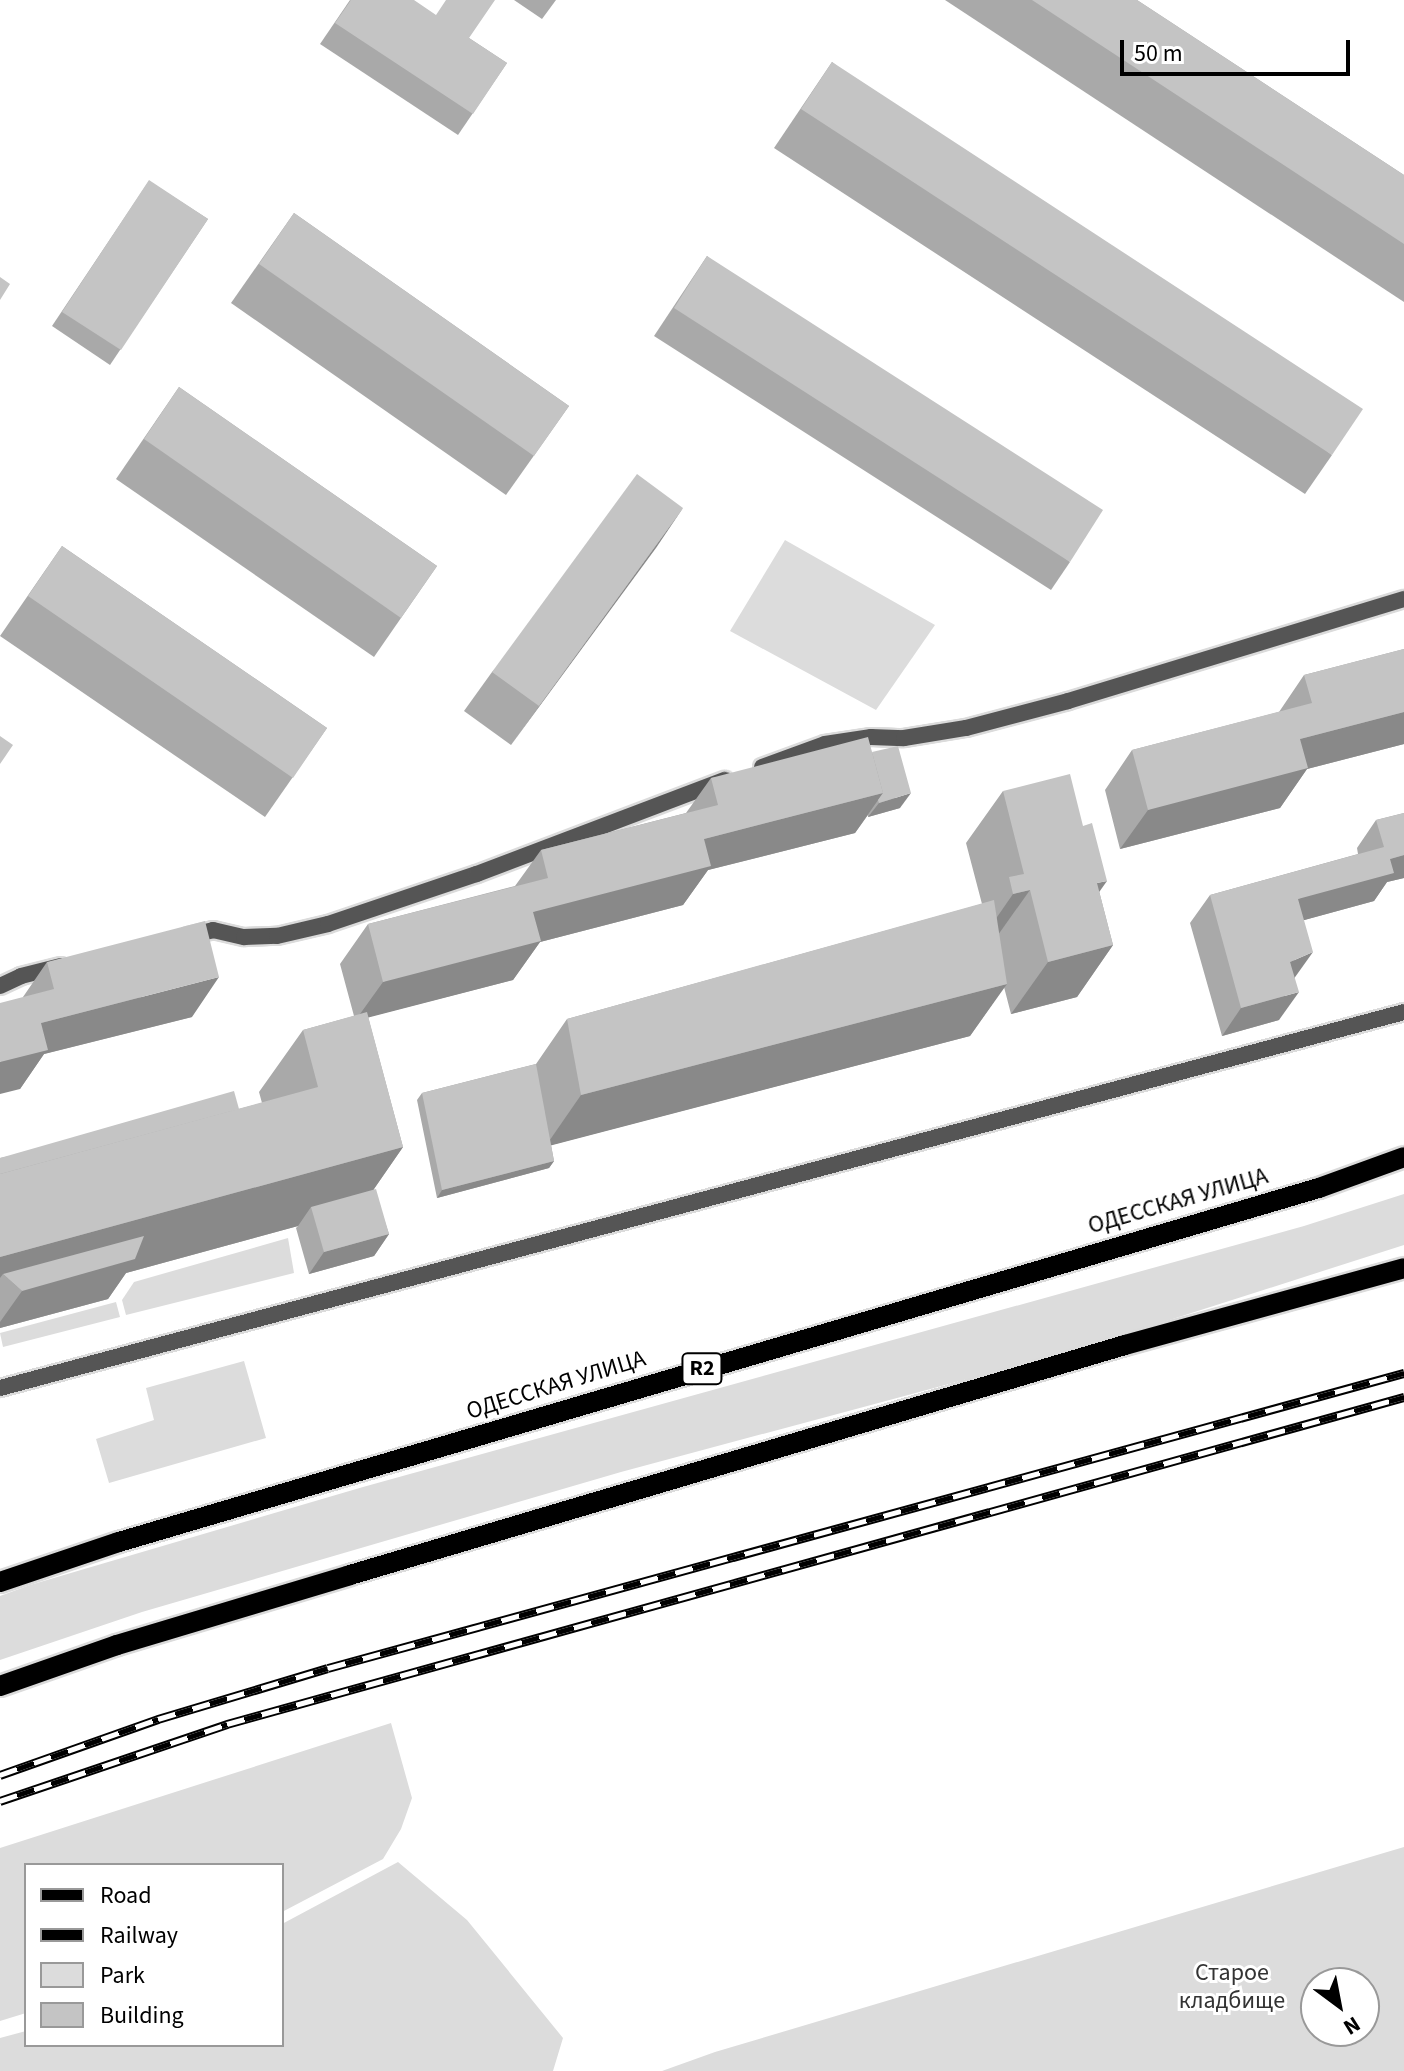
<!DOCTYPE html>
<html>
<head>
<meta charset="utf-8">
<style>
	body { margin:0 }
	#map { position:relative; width:1404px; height:2071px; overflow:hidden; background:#fff; font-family:"Source Sans 3",sans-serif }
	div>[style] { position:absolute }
	.green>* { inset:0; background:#dcdcdc }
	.roads { filter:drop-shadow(2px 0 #dbdbdb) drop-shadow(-2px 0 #dbdbdb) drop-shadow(0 2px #dbdbdb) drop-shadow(0 -2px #dbdbdb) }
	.minor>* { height:16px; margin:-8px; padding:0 8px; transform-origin:8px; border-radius:8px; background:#555 }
	.primary>* { height:20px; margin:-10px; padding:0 10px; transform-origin:10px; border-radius:10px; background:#000 }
	.rail>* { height:9px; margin-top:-4.5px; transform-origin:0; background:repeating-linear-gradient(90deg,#fff 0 18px,#000 0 36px); box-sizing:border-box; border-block:2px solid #000 }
	.wall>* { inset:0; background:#a9a9a9 }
	.shaded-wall>* { inset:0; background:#898989 }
	.building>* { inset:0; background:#c4c4c4 }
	span { translate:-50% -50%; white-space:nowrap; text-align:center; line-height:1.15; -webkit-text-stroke:6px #fff; paint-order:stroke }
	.shield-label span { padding:2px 6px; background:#fff; border:2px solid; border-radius:6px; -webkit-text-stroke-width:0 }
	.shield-label { font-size:22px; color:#000; font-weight:700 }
	.street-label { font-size:24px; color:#000 }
	.park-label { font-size:24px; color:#333 }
	.legend { position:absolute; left:24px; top:1863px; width:260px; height:184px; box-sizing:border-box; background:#fff; border:2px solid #999; margin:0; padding:10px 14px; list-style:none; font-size:24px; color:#000 }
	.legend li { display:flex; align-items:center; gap:16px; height:40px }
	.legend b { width:40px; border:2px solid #999 }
	.north { position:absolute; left:1300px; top:1967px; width:80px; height:80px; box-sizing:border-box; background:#fff; border:2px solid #999; border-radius:50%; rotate:148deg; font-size:22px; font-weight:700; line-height:32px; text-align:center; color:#000 }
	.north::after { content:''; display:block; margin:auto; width:28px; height:36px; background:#000; clip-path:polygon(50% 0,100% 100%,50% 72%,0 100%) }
	.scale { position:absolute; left:1120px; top:40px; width:230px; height:36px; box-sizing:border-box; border:4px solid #000; border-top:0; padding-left:10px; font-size:24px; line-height:28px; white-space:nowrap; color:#000; -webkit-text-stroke:6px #fff; paint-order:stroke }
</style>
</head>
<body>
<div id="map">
	<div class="green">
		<i style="clip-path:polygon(785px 540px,935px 625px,876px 710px,730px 631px)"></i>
		<i style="clip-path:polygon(1404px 1194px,1404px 1245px,1079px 1349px,621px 1472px,142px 1612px,0 1660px,0 1596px,30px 1585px,363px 1487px,1304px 1226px)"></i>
		<i style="clip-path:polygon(288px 1238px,294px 1273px,126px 1315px,122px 1300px,134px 1282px)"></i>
		<i style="clip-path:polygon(116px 1302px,120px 1317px,3px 1347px,0 1333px)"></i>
		<i style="clip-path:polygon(244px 1361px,266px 1438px,109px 1483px,96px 1439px,154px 1420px,146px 1388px)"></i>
		<i style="clip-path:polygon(391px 1723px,412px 1798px,401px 1829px,383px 1859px,282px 1912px,282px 1865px,26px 1865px,26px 2013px,0 2021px,0 1848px)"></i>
		<i style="clip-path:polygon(evenodd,1404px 1847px,1404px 2071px,662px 2071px,715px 2052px,1404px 1847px,1316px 1983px,1364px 1983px,1364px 2031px,1316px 2031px,1316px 1983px)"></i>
		<i style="clip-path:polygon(398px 1862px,467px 1920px,563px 2038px,553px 2071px,0 2071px,0 2038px,26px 2031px,26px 2045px,282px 2045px,282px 1924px)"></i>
	</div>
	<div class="roads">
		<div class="minor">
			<i style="left:762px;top:767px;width:67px;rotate:-20.1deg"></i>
			<i style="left:825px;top:744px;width:47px;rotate:-8.7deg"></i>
			<i style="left:871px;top:737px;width:33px;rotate:2deg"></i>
			<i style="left:904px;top:738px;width:63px;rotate:-9.2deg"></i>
			<i style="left:966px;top:728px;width:106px;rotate:-14.8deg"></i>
			<i style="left:1068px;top:701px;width:351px;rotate:-16.9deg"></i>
			<i style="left:188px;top:936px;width:26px;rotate:-13deg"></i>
			<i style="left:213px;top:930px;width:32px;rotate:13deg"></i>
			<i style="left:244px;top:937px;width:33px;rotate:-2deg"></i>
			<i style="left:277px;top:936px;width:52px;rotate:-13.2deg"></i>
			<i style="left:328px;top:924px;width:157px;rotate:-18.6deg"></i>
			<i style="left:477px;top:874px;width:265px;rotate:-20.8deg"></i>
			<i style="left:0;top:986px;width:23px;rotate:-25deg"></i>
			<i style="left:21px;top:976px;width:41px;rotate:-14deg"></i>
			<i style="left:0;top:1388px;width:1453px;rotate:-14.99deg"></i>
		</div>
		<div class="primary">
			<i style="left:0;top:1582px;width:126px;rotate:-18.6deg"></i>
			<i style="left:119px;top:1542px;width:1251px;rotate:-16.44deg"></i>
			<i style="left:1319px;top:1188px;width:90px;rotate:-20deg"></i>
			<i style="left:0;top:1686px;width:124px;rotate:-19.3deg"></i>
			<i style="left:117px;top:1645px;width:243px;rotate:-16.7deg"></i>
			<i style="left:350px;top:1575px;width:808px;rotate:-16.53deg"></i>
			<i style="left:1125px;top:1345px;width:289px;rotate:-15.4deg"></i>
		</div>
	</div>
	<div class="rail">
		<i style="left:0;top:1775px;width:168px;rotate:-19.5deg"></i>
		<i style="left:158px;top:1719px;width:177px;rotate:-16.7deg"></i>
		<i style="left:328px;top:1668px;width:1116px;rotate:-15.33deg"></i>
		<i style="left:0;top:1801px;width:240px;rotate:-18.7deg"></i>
		<i style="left:227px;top:1724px;width:1222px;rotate:-15.53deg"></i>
	</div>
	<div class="wall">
		<i style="clip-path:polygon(350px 0,469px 38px,507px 63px,458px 135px,320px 44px)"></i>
		<i style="clip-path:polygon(514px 0,556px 0,542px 19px)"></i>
		<i style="clip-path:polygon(945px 0,1137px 0,1404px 175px,1404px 302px)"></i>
		<i style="clip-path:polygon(832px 62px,1332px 455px,1305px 494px,774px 148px)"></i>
		<i style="clip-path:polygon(149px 181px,208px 219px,110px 365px,52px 326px)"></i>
		<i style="clip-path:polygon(294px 213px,569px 406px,506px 495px,231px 303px)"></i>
		<i style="clip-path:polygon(707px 256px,1070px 562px,1051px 590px,654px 336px)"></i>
		<i style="clip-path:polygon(179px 387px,437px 566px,374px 657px,116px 479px)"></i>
		<i style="clip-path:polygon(683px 508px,511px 745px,464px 711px,492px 672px)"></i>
		<i style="clip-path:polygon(62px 546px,327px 728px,265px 817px,0 636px)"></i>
		<i style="clip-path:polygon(1404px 649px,1404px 744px,1307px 769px,1280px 808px,1120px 849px,1105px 790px,1132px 750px,1279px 712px,1304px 675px)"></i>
		<i style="clip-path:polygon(872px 752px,900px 808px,868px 817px,868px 815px,855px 833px,708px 870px,683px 905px,540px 942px,513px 980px,368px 1017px,403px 1147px,374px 1189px,389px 1234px,374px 1256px,309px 1274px,296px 1228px,298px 1226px,126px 1273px,108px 1299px,0 1328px,0 1158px,239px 1109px,262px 1103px,259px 1092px,303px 1030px,354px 1016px,340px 964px,368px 924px,515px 886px,541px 850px,686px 813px,711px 778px)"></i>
		<i style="clip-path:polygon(1003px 791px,1099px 891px,1113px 945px,1077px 997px,1011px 1014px,1004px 987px,970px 1036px,551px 1145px,554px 1161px,549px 1168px,437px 1198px,417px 1100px,422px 1093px,536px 1064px,567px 1019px,982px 904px,966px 843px)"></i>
		<i style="clip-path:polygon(1404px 813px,1404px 878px,1387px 882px,1374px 901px,1304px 920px,1279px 1020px,1222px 1036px,1190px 923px,1210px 895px,1358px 854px,1357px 848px,1376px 820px)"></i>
		<i style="clip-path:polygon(47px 962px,192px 1017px,44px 1054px,20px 1089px,23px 997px)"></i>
	</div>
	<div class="shaded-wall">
		<i style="clip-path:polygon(683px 508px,656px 548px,511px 745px,539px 706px)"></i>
		<i style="clip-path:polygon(1404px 712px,1404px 744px,1307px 769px,1280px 808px,1120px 849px,1148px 810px,1300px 739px)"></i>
		<i style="clip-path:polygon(883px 793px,855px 833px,708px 870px,683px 905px,540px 942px,513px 980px,355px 1021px,383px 982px,533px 912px,704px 839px)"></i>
		<i style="clip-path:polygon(911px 793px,900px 808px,868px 817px,879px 803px)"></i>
		<i style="clip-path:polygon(1404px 855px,1404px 878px,1387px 882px,1374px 901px,1279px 927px,1298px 899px,1390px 859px)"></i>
		<i style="clip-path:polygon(1107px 881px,1070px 933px,1097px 883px)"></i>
		<i style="clip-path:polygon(1030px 890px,993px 942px,977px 946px,1013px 894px)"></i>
		<i style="clip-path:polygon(1113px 945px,1077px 997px,1011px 1014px,1048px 962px)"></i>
		<i style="clip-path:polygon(1313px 952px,1293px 980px,1290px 962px)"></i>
		<i style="clip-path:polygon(219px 977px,192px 1017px,44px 1054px,20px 1089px,0 1094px,0 1062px,41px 1023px)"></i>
		<i style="clip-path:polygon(1007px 984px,970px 1036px,545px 1147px,581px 1095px)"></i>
		<i style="clip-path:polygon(1299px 992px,1279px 1020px,1222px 1036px,1241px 1008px)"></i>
		<i style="clip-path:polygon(403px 1147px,360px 1209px,311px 1207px,298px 1226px,126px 1273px,108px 1299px,0 1328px,0 1322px,22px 1291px,3px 1274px,0 1278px,0 1257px)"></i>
		<i style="clip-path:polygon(554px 1161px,549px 1168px,437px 1198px,442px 1190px)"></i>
		<i style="clip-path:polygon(389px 1234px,374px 1256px,309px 1274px,324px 1252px)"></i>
	</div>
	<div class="building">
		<i style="clip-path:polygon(351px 0,414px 0,436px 15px,446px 0,495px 0,469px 38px,507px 63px,473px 114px,335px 23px)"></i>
		<i style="clip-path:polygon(1032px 0,1137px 0,1404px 175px,1404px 244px)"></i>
		<i style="clip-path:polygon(832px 62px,1363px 409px,1332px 455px,801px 109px)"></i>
		<i style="clip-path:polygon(149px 180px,208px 219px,121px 350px,62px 312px)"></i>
		<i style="clip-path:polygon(294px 213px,569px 406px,534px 456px,259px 264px)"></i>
		<i style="clip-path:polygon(707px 256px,1103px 510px,1070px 562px,674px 308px)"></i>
		<i style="clip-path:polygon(0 277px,10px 284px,0 300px)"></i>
		<i style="clip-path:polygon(179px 387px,437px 566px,401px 618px,144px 439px)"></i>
		<i style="clip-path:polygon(637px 474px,683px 508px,539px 706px,492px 672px)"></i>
		<i style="clip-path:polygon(62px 546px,327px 728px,293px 778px,28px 596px)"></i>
		<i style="clip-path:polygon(1404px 649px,1404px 712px,1300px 739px,1308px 768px,1148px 810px,1132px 750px,1312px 703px,1304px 675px)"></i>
		<i style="clip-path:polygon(0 736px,13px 745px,0 764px)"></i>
		<i style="clip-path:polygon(868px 737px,883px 793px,704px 839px,711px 866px,533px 912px,541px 941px,383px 982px,368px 924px,548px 878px,541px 850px,718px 805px,711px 778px)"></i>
		<i style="clip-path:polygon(898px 746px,911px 793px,879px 803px,878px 800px,883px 793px,872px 752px)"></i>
		<i style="clip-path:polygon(1070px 774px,1083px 826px,1092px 823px,1107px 881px,1097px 883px,1113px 945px,1048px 962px,1030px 890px,1013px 894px,1009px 877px,1024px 874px,1003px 791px)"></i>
		<i style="clip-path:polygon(1404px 813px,1404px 855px,1390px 859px,1394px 873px,1298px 899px,1313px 952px,1290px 962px,1299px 992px,1241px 1008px,1210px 895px,1384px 847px,1376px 820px)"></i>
		<i style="clip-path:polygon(994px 900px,1007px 984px,581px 1095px,567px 1019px)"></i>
		<i style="clip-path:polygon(205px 921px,219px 977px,41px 1023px,48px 1050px,0 1062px,0 1003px,54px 989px,47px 962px)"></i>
		<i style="clip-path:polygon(367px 1012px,403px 1147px,0 1257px,0 1174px,318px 1087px,303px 1030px)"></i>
		<i style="clip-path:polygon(536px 1064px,554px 1161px,442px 1190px,422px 1093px)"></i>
		<i style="clip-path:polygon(234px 1091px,239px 1109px,0 1174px,0 1158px)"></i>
		<i style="clip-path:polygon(376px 1189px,389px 1234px,324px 1252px,311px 1207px)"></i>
		<i style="clip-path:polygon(144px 1236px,135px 1259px,22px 1291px,3px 1274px)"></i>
	</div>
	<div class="shield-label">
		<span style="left:702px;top:1369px">R2</span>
	</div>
	<div class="street-label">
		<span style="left:1178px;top:1201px;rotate:-16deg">ОДЕССКАЯ УЛИЦА</span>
		<span style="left:556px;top:1385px;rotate:-17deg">ОДЕССКАЯ УЛИЦА</span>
	</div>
	<div class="park-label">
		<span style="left:1232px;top:1987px">Старое<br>кладбище</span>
	</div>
	<ul class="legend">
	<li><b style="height:10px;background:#000"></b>Road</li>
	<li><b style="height:10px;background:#000"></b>Railway</li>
	<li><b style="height:22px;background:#dcdcdc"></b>Park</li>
	<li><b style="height:22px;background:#c4c4c4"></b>Building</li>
	</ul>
	<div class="north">N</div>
	<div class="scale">50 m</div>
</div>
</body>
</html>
